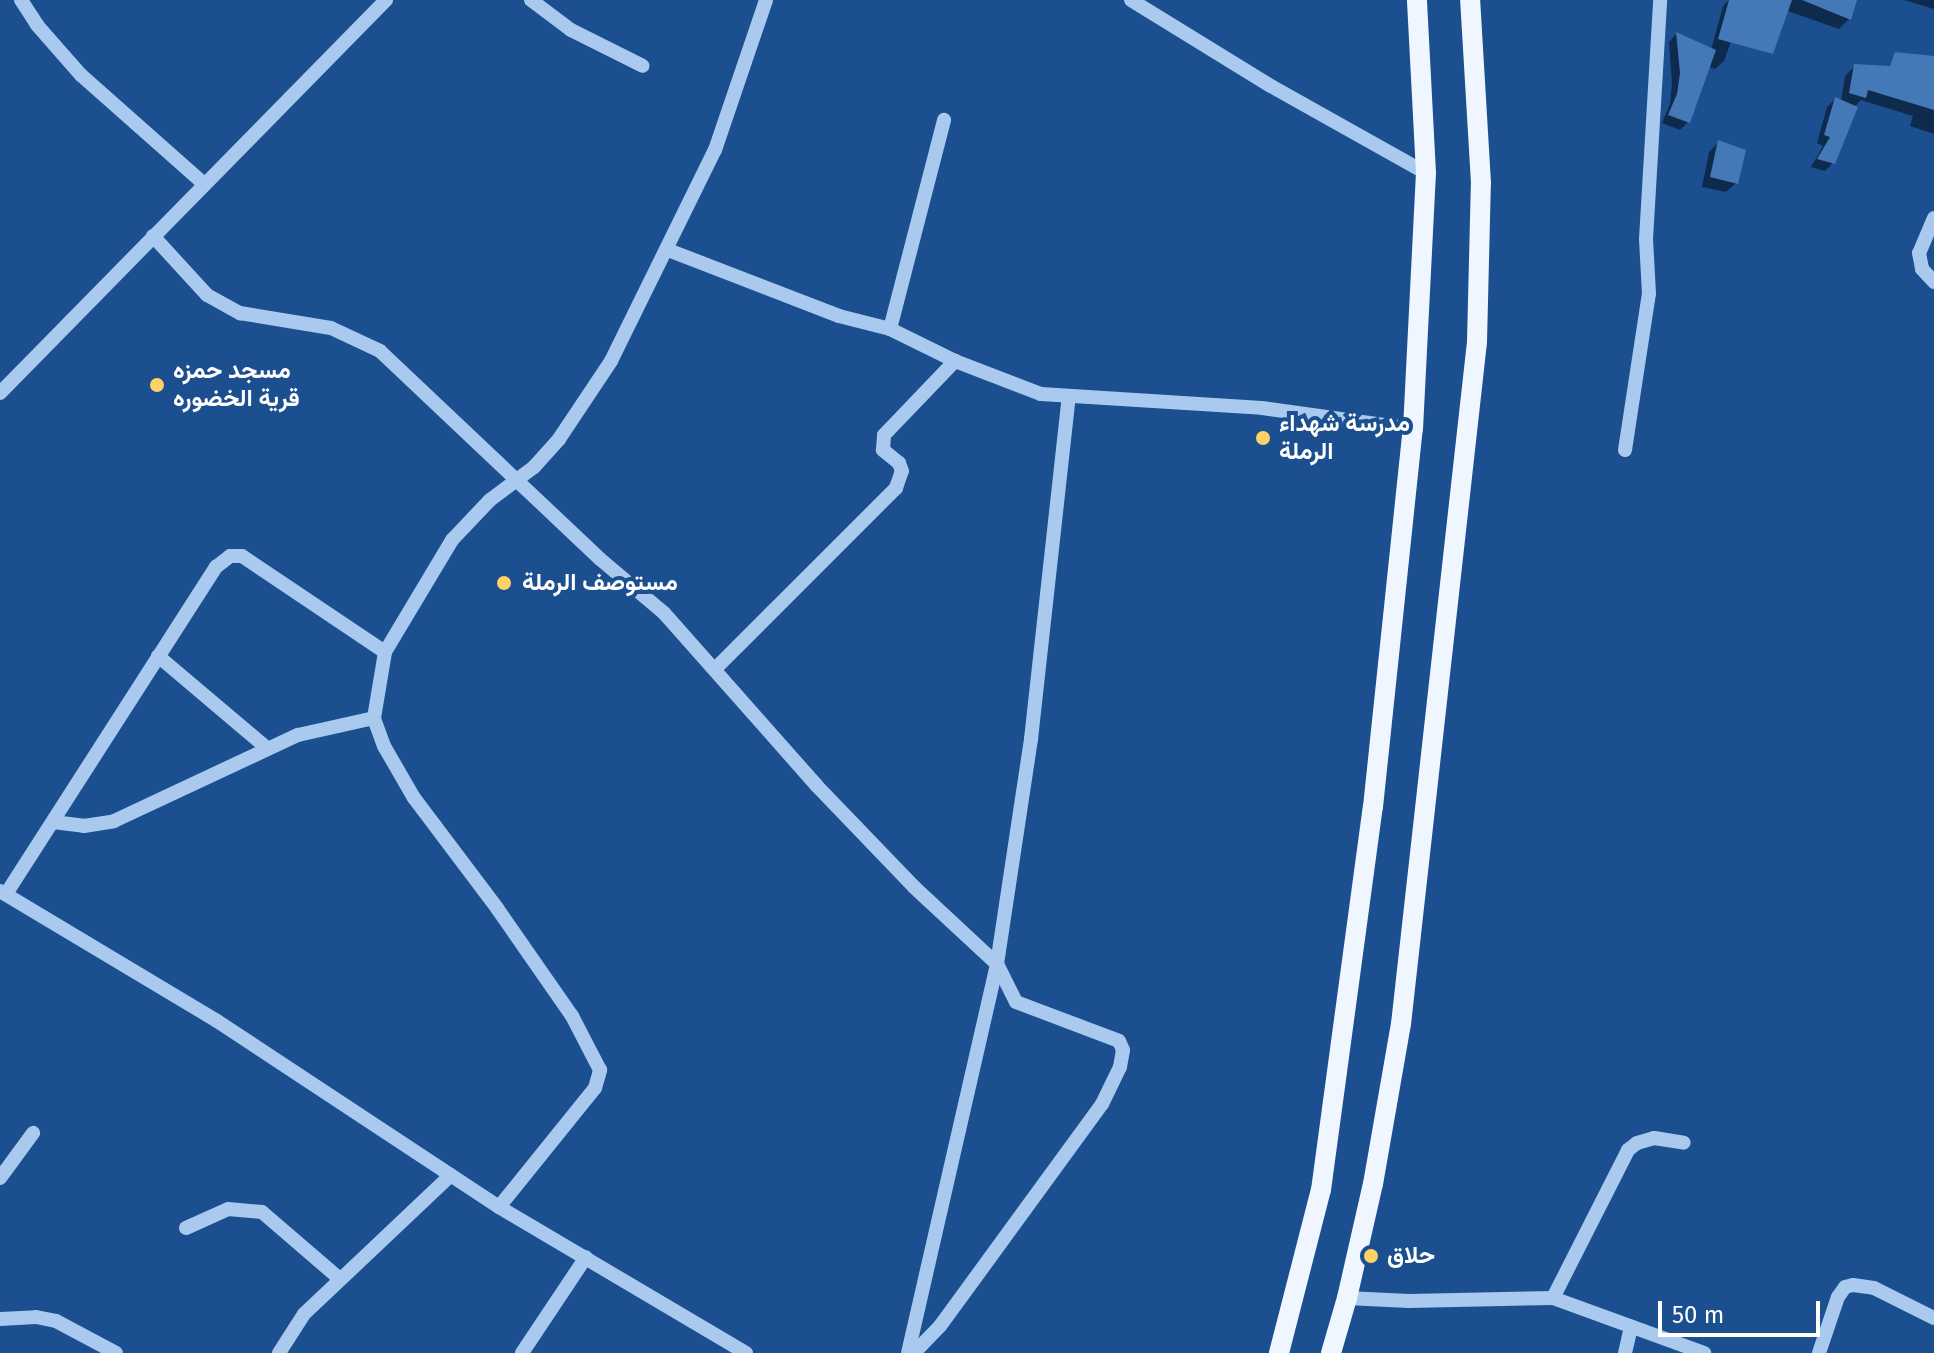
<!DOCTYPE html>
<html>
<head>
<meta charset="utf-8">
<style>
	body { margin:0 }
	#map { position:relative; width:1934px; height:1353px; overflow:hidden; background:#1b4f8f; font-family:"Fira Sans",Vazirmatn,sans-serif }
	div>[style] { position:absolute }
	.shadow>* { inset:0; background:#0007 }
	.building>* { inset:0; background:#4478b7 }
	.minor>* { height:14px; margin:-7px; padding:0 7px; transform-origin:7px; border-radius:7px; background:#a9c9ee }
	.major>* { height:20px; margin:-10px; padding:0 10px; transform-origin:10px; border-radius:10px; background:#f0f6ff }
	.dots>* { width:22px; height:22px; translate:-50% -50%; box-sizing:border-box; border:4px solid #1b4f8f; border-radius:50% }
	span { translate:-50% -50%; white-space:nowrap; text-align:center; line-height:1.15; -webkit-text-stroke:8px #1b4f8f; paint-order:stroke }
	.poi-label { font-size:24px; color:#fff; font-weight:700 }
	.left { translate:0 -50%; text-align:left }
	.scale { position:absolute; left:1658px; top:1301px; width:162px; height:36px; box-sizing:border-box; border:4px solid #fff; border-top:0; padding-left:10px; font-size:24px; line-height:28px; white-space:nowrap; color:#fff; -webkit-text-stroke:6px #1b4f8f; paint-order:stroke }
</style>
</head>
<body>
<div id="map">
	<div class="shadow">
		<i style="clip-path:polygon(1729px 0,1745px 2px,1724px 61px,1715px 69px,1708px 67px,1688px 122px,1680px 130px,1662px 123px,1670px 104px,1672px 83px,1669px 42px,1676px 34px,1711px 50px,1723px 6px)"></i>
		<i style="clip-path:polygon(1777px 0,1852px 0,1849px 19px,1839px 29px,1774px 6px)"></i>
		<i style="clip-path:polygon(1904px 0,1934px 0,1934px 9px)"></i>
		<i style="clip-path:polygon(1855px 66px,1934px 82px,1934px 134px,1910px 126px,1913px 116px,1861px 100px,1854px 107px,1833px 163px,1825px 171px,1811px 167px,1823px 146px,1817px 143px,1827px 107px,1835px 99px,1841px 101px,1845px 76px)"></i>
		<i style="clip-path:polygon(1719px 142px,1736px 183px,1726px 192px,1702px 187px,1709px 152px)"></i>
	</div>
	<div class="building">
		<i style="clip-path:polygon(1729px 0,1792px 0,1773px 54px,1718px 39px)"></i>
		<i style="clip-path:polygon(1802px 0,1857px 0,1851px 20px)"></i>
		<i style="clip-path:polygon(1676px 32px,1716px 50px,1690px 123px,1668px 115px,1677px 94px,1680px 73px)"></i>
		<i style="clip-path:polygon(1895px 52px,1934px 56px,1934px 110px,1868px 90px,1866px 98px,1849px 93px,1854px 64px,1890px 66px)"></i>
		<i style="clip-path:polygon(1835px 97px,1858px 107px,1835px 164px,1817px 159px,1830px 137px,1824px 135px)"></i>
		<i style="clip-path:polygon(1718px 140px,1746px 150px,1738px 184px,1710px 177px)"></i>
	</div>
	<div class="minor">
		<i style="left:21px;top:0;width:30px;rotate:57deg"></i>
		<i style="left:37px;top:25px;width:67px;rotate:48.7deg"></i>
		<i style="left:81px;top:75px;width:164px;rotate:41.5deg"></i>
		<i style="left:531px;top:0;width:50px;rotate:36.9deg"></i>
		<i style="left:571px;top:30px;width:80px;rotate:26.6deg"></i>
		<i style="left:1131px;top:0;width:164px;rotate:31.6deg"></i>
		<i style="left:1271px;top:86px;width:178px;rotate:29.3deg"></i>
		<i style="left:1934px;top:218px;width:38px;rotate:113deg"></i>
		<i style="left:1919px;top:253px;width:16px;rotate:79deg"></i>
		<i style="left:1922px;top:269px;width:18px;rotate:47deg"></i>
		<i style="left:153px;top:236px;width:80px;rotate:47.5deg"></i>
		<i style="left:207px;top:295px;width:38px;rotate:29deg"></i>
		<i style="left:240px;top:313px;width:92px;rotate:9.4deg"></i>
		<i style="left:331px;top:328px;width:54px;rotate:25.1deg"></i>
		<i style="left:380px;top:351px;width:303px;rotate:43.4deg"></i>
		<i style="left:600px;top:559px;width:84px;rotate:40.2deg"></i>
		<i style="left:664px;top:613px;width:230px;rotate:48.5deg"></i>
		<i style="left:816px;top:785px;width:141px;rotate:46.1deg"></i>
		<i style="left:914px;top:887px;width:113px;rotate:42.9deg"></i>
		<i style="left:997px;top:964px;width:42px;rotate:63.4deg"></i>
		<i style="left:1016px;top:1002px;width:110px;rotate:20.7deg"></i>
		<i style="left:1119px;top:1041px;width:10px;rotate:66deg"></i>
		<i style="left:1123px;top:1050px;width:17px;rotate:100deg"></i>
		<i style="left:1120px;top:1067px;width:41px;rotate:115.9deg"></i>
		<i style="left:1102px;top:1104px;width:275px;rotate:126.1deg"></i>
		<i style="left:940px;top:1326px;width:37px;rotate:134deg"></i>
		<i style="left:668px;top:250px;width:183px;rotate:21.1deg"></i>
		<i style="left:839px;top:316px;width:53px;rotate:14.3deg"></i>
		<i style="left:890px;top:329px;width:72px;rotate:26.2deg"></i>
		<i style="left:955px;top:361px;width:92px;rotate:21deg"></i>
		<i style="left:1041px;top:394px;width:221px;rotate:3.6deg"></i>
		<i style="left:1262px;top:408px;width:152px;rotate:7.9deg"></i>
		<i style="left:890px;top:329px;width:216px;rotate:-75.5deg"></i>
		<i style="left:0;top:393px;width:551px;rotate:-45.51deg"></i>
		<i style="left:1625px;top:450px;width:158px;rotate:-81.3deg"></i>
		<i style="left:1649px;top:294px;width:55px;rotate:-93.1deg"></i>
		<i style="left:1646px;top:239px;width:239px;rotate:-86.6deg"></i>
		<i style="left:158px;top:656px;width:143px;rotate:40.2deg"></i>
		<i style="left:715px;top:669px;width:256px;rotate:-45deg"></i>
		<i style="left:896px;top:488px;width:18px;rotate:-71deg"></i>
		<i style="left:902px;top:471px;width:9px;rotate:-111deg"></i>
		<i style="left:899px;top:463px;width:21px;rotate:-141deg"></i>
		<i style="left:883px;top:450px;width:15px;rotate:-86deg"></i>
		<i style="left:884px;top:435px;width:103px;rotate:-46.2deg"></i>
		<i style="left:53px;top:822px;width:31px;rotate:7deg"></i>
		<i style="left:84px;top:826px;width:30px;rotate:-9deg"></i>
		<i style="left:114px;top:821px;width:203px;rotate:-25.1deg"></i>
		<i style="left:298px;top:735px;width:78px;rotate:-12.6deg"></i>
		<i style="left:0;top:891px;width:253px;rotate:30.9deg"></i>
		<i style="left:217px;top:1021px;width:338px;rotate:33.4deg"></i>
		<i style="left:499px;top:1207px;width:287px;rotate:30.6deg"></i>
		<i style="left:6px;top:894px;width:389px;rotate:-57.3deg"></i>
		<i style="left:216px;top:567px;width:18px;rotate:-38deg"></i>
		<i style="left:230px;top:556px;width:12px"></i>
		<i style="left:242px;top:556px;width:172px;rotate:33.9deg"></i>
		<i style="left:0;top:1178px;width:56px;rotate:-53.7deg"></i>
		<i style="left:499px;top:1207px;width:153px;rotate:-51.1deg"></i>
		<i style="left:595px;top:1088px;width:19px;rotate:-74deg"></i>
		<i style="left:600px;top:1070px;width:61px;rotate:-117.4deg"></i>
		<i style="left:572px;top:1016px;width:131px;rotate:-124.8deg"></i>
		<i style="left:497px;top:908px;width:138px;rotate:-127deg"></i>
		<i style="left:414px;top:798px;width:60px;rotate:-120deg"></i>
		<i style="left:384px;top:746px;width:30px;rotate:-110deg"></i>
		<i style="left:374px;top:718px;width:67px;rotate:-80.5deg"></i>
		<i style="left:385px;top:652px;width:131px;rotate:-59.1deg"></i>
		<i style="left:452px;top:540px;width:55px;rotate:-46.5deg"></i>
		<i style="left:490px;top:500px;width:55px;rotate:-36.9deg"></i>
		<i style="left:534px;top:467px;width:38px;rotate:-48deg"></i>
		<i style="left:559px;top:439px;width:94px;rotate:-56.3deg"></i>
		<i style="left:611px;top:361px;width:235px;rotate:-63.8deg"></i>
		<i style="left:715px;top:150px;width:158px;rotate:-71.2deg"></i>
		<i style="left:186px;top:1228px;width:46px;rotate:-24.3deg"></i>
		<i style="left:228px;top:1209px;width:34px;rotate:5deg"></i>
		<i style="left:262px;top:1212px;width:103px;rotate:40.7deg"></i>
		<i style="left:1347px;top:1298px;width:62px;rotate:2.8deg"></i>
		<i style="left:1409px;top:1301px;width:144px;rotate:-1.2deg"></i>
		<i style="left:1553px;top:1298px;width:161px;rotate:20deg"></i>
		<i style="left:1553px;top:1298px;width:166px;rotate:-63.1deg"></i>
		<i style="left:1628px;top:1150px;width:11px;rotate:-38deg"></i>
		<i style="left:1637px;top:1143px;width:18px;rotate:-16deg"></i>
		<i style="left:1654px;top:1138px;width:30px;rotate:9deg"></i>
		<i style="left:0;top:1319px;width:36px;rotate:-3deg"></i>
		<i style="left:36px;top:1317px;width:20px;rotate:11deg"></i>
		<i style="left:56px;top:1321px;width:68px;rotate:28.1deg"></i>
		<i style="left:279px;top:1353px;width:46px;rotate:-57.3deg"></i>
		<i style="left:304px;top:1314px;width:202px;rotate:-43.4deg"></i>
		<i style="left:522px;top:1353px;width:115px;rotate:-56.3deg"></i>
		<i style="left:908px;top:1353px;width:399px;rotate:-77.1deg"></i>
		<i style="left:997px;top:964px;width:228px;rotate:-81.4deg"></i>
		<i style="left:1031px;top:739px;width:344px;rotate:-83.7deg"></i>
		<i style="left:1625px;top:1353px;width:27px;rotate:-77deg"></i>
		<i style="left:1819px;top:1353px;width:59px;rotate:-71.3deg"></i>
		<i style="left:1838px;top:1297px;width:12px;rotate:-55deg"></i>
		<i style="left:1845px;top:1287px;width:8px;rotate:-14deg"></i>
		<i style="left:1853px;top:1285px;width:21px;rotate:8deg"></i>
		<i style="left:1874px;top:1288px;width:67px;rotate:26.6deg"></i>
	</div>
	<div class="major">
		<i style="left:1279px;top:1353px;width:168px;rotate:-75.6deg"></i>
		<i style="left:1321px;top:1190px;width:387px;rotate:-82.3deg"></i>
		<i style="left:1373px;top:807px;width:380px;rotate:-84deg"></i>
		<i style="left:1413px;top:429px;width:256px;rotate:-87.1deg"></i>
		<i style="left:1426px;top:173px;width:173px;rotate:-93deg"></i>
		<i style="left:1331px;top:1353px;width:57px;rotate:-73.8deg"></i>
		<i style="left:1347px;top:1298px;width:117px;rotate:-77.2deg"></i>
		<i style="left:1373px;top:1184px;width:162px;rotate:-80.1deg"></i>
		<i style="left:1401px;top:1024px;width:686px;rotate:-83.64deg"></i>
		<i style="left:1477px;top:342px;width:159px;rotate:-88.6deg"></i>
		<i style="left:1481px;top:183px;width:183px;rotate:-93.4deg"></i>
	</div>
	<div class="dots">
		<i style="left:157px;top:385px;background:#ffd166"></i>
		<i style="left:1263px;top:438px;background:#ffd166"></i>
		<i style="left:504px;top:583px;background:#ffd166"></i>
		<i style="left:1371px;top:1256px;background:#ffd166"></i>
	</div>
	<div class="poi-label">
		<span class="left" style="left:173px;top:385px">مسجد حمزه<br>قرية الخضوره</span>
		<span class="left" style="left:1279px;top:438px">مدرسة شهداء<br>الرملة</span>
		<span class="left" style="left:522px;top:583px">مستوصف الرملة</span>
		<span class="left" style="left:1387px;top:1256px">حلاق</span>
	</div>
	<div class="scale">50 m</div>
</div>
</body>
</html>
